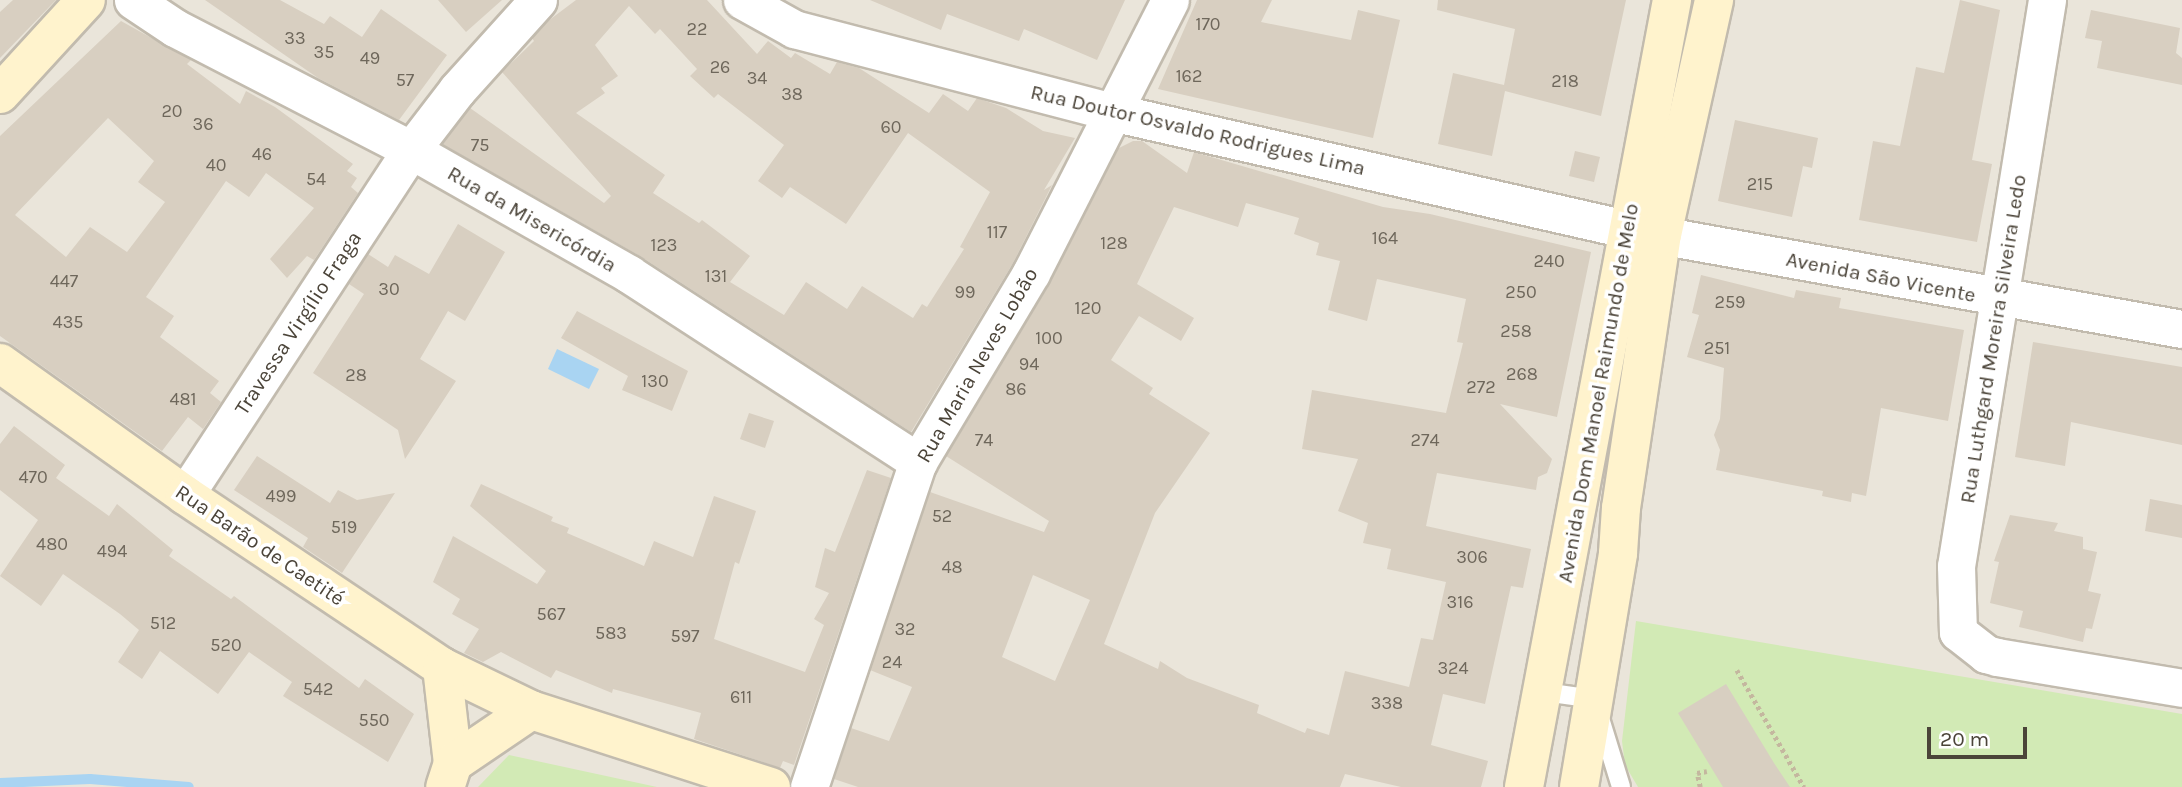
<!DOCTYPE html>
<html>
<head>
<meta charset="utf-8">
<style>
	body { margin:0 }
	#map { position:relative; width:2182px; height:787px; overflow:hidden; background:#f6f3ec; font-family:Karla,sans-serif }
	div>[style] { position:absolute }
	.residential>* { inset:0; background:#eae5da }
	.green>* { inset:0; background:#d2eab5 }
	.water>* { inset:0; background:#a9d4f2 }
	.stream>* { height:10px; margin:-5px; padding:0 5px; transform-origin:5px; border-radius:5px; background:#a9d4f2 }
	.building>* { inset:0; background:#d8cfc1 }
	.path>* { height:4.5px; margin-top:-2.25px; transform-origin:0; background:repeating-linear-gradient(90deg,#c4b79f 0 3.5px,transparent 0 7px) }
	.roads { filter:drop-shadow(2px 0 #c2bbae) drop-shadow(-2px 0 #c2bbae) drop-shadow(0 2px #c2bbae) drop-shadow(0 -2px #c2bbae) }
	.lane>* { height:18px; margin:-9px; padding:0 9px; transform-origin:9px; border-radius:9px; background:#fff }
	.street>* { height:37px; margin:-18.5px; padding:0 18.5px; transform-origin:18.5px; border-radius:18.5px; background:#fff }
	.secondary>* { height:38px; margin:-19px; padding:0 19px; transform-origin:19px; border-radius:19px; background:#fff3cd }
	span { translate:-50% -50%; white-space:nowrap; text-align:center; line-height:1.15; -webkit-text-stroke:7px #fff; paint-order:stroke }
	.number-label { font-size:18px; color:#6e675b }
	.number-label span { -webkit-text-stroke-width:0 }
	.street-label { font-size:21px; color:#4b4439 }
	.scale { position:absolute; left:1927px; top:727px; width:100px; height:32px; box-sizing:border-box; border:4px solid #4b4439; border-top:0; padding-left:9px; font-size:21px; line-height:24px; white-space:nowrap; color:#4b4439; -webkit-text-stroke:5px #fff; paint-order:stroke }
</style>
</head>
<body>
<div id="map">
	<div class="residential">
		<i style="clip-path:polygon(0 0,2182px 0,2182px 787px,0 787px)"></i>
	</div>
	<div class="green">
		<i style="clip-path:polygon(1636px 621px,2182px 714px,2182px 787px,1638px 787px,1625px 765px,1622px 741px)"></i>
		<i style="clip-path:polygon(509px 755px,657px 787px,478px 787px)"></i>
	</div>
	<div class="water">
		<i style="clip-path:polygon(557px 349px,599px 369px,589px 389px,548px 369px)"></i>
	</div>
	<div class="stream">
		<i style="left:0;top:783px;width:90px;rotate:-2.5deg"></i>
		<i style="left:90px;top:779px;width:99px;rotate:4.6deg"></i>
	</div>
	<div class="building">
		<i style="clip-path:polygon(13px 0,56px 0,0 58px,0 12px)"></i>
		<i style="clip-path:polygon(205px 0,280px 0,324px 24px,330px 16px,362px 37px,381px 9px,447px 55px,399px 120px,318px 78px)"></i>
		<i style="clip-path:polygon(438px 0,502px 0,466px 32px)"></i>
		<i style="clip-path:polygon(evenodd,576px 0,707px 0,757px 54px,768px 41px,791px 58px,795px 53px,830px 74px,837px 62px,859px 68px,929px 113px,943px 94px,968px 111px,977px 98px,1006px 108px,1043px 131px,1075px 138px,1044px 190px,1052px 185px,1013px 263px,911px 432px,640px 256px,442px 144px,470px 108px,604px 203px,611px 196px,502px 72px,534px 41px,532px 38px,548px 21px,576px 0,629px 6px,655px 34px,660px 29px,697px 69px,690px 76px,714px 98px,718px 94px,784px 145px,758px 181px,782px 198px,790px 187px,846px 224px,908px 133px,990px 192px,960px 247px,964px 249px,927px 307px,922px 304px,913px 318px,862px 286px,847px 309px,806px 282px,784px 315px,730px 282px,750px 256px,702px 220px,699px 223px,653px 193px,665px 175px,576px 113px,605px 93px,601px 88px,618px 76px,595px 45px,629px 6px)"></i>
		<i style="clip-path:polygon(870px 0,1125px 0,1097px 60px,1024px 29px,1019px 41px,947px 14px,941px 30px)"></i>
		<i style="clip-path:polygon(1197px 0,1272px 0,1261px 22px,1351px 40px,1358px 10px,1400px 20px,1373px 138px,1158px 89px)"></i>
		<i style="clip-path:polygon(1438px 0,1626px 0,1601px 116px,1505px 91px,1492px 156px,1438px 144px,1453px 73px,1504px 85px,1515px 29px,1437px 10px)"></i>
		<i style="clip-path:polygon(1960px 0,2000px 10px,1972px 160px,1992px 164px,1977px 242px,1859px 220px,1873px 141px,1900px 146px,1916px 67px,1944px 73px)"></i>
		<i style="clip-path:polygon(2091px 10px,2180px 28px,2176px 53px,2182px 58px,2182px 85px,2097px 68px,2102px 41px,2085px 38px)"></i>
		<i style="clip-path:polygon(evenodd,121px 21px,191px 60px,187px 64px,240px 104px,246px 91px,275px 107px,353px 164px,347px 171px,357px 178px,351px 187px,358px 193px,314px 260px,307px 256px,287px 278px,270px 259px,314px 208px,266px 173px,249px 197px,226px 181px,146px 297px,174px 316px,160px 337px,219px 381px,210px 393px,221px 402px,203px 429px,188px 417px,162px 451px,0 336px,0 136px,121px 21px,108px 118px,154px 161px,138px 182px,165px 202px,127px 252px,90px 227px,66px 257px,15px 215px,108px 118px)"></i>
		<i style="clip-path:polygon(1735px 120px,1818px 138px,1812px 168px,1803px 166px,1792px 217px,1718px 201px)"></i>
		<i style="clip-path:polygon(evenodd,1133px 141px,1142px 141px,1187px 173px,1194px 152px,1383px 207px,1430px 214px,1591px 252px,1557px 417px,1500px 404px,1552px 459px,1547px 473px,1538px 477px,1536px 490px,1437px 473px,1426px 526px,1531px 549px,1523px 588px,1511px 586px,1485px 704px,1443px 694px,1431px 745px,1488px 761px,1481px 787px,1401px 787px,1345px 774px,1340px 787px,858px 787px,834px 779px,851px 728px,889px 741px,912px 687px,870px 670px,930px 492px,1044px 532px,1049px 521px,946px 456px,1049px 284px,1117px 149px,1133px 141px,1246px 203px,1299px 218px,1294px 234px,1319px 243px,1316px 255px,1340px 261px,1328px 310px,1367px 321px,1377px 279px,1466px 299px,1457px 342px,1463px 343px,1446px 413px,1312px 390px,1302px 449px,1358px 459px,1338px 511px,1368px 523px,1363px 543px,1391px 549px,1387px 569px,1446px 582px,1433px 640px,1421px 638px,1409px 687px,1345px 671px,1329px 735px,1307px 728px,1305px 733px,1257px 713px,1259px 705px,1187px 678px,1160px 661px,1158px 669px,1104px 644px,1155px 513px,1210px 433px,1149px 394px,1153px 388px,1111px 360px,1139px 316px,1181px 341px,1194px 318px,1137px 284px,1174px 207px,1238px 227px,1246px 203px,1133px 141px,1033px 575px,1090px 600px,1055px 681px,1002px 657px,1033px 575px)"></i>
		<i style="clip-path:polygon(1575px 151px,1600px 157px,1594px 182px,1569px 176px)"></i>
		<i style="clip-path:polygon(458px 224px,505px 252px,465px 321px,448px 311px,420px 359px,456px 381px,405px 459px,398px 430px,313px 373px,364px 294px,349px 284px,368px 254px,388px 267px,395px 255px,429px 274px)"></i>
		<i style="clip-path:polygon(1701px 275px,1794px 298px,1796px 290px,1841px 298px,1839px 308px,1964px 330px,1948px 421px,1881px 408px,1866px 496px,1852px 493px,1851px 502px,1822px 496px,1823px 491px,1716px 470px,1720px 450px,1714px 435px,1720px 419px,1724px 368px,1687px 357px,1699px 315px,1692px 313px)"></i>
		<i style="clip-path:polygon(577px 311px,688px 371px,672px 411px,622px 390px,628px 376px,561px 338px)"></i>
		<i style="clip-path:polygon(2033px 342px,2182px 367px,2182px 445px,2071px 422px,2065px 466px,2015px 457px)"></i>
		<i style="clip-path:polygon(749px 413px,774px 421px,765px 448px,740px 439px)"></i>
		<i style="clip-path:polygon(14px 426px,65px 465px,56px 478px,109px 516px,117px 504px,173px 550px,169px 556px,231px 599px,234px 596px,359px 688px,365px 679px,414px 714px,388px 762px,283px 696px,292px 682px,249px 652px,218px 694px,160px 651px,142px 679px,118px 662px,139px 630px,120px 614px,63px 574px,41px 606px,0 576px,38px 520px,0 490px,0 444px)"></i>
		<i style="clip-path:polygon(257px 456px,330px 503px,338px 490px,357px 500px,395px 493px,342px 573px,303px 547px,308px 538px,234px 490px)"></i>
		<i style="clip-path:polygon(867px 470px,891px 478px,794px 765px,783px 761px,780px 768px,694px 739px,701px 713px,613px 689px,612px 693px,556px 670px,551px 678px,501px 652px,483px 662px,464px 653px,479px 629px,452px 614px,460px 599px,433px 582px,453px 536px,537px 584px,546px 571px,470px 506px,481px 484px,553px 517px,551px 521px,569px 528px,567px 533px,644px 566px,654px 541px,693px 557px,714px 496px,756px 511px,739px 564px,735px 562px,714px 639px,805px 672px,824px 625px,814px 619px,829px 593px,815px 587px,825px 548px,835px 552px)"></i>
		<i style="clip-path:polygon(2150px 499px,2182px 505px,2182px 538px,2145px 531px)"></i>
		<i style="clip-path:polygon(2010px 515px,2058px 523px,2054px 531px,2083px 537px,2083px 549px,2097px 552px,2088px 591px,2101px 594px,2092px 629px,2086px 628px,2083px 642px,2019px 627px,2023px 611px,1990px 603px,1999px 562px,1994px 561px)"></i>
		<i style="clip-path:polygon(1726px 684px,1774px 763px,1790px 787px,1723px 787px,1678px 713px)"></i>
	</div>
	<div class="path">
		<i style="left:1737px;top:670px;width:135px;rotate:60.2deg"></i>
		<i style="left:1700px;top:787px;width:14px;rotate:-102deg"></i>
		<i style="left:1697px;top:773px;width:10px;rotate:-11deg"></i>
	</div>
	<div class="roads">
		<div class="lane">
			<i style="left:1544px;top:692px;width:50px;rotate:8deg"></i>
			<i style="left:1594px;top:699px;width:92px;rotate:72.9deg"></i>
		</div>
		<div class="street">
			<i style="left:133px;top:0;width:50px;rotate:33.7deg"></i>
			<i style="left:175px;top:28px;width:266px;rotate:27.3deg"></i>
			<i style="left:411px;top:150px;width:251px;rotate:29.6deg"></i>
			<i style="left:629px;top:274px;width:345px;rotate:33deg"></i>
			<i style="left:742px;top:0;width:60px;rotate:29.1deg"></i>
			<i style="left:794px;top:29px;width:333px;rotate:14.6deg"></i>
			<i style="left:1116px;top:113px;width:523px;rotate:12.81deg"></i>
			<i style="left:1626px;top:229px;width:565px;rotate:10.2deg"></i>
			<i style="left:2047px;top:0;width:573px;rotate:99.13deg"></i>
			<i style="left:1956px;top:566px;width:66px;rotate:88.3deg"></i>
			<i style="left:1958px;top:632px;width:36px;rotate:38deg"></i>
			<i style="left:1986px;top:654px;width:11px;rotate:15deg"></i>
			<i style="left:1997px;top:657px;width:188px;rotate:9.5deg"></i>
			<i style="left:185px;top:495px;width:412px;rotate:-56.8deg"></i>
			<i style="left:411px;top:150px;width:76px;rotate:-52.5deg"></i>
			<i style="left:457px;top:90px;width:121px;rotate:-48deg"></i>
			<i style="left:809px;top:787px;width:343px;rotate:-71.5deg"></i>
			<i style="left:918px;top:462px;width:220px;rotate:-59.1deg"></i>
			<i style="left:1031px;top:273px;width:306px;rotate:-63deg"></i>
		</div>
		<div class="secondary">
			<i style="left:0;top:94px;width:127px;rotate:-47.5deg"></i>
			<i style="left:0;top:363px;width:227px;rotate:35.5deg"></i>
			<i style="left:185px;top:495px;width:309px;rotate:33.8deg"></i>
			<i style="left:442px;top:667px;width:99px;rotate:25.8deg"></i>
			<i style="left:531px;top:710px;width:252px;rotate:17.8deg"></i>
			<i style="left:442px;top:667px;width:97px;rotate:83.5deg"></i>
			<i style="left:453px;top:763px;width:25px;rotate:108deg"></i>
			<i style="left:453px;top:763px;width:94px;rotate:-34.2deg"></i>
			<i style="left:1524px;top:787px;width:801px;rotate:-79.35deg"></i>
			<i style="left:1579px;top:787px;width:237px;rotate:-80.5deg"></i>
			<i style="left:1618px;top:553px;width:45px;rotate:-86.2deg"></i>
			<i style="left:1621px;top:508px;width:276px;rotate:-81.5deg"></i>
			<i style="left:1662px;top:235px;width:241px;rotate:-77.5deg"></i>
		</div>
	</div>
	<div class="number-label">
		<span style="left:1208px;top:24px">170</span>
		<span style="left:697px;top:29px">22</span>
		<span style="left:295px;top:38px">33</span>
		<span style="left:324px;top:52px">35</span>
		<span style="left:370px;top:58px">49</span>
		<span style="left:720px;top:67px">26</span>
		<span style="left:1189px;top:76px">162</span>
		<span style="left:757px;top:78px">34</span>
		<span style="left:405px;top:80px">57</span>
		<span style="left:1565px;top:81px">218</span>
		<span style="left:792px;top:94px">38</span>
		<span style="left:172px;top:111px">20</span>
		<span style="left:203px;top:124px">36</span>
		<span style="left:891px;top:127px">60</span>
		<span style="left:480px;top:145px">75</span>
		<span style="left:262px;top:154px">46</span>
		<span style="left:216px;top:165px">40</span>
		<span style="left:316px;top:179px">54</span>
		<span style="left:1760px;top:184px">215</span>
		<span style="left:997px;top:232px">117</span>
		<span style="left:1385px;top:238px">164</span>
		<span style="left:1114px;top:243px">128</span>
		<span style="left:664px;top:245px">123</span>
		<span style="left:1549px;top:261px">240</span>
		<span style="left:716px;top:276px">131</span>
		<span style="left:64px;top:281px">447</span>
		<span style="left:389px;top:289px">30</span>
		<span style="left:965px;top:292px">99</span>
		<span style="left:1521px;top:292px">250</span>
		<span style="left:1730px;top:302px">259</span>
		<span style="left:1088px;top:308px">120</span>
		<span style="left:68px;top:322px">435</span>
		<span style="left:1516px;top:331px">258</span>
		<span style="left:1049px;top:338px">100</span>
		<span style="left:1717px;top:348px">251</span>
		<span style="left:1029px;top:364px">94</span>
		<span style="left:1522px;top:374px">268</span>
		<span style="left:356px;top:375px">28</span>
		<span style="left:655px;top:381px">130</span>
		<span style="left:1481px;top:387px">272</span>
		<span style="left:1016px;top:389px">86</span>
		<span style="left:183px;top:399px">481</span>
		<span style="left:984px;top:440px">74</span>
		<span style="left:1425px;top:440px">274</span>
		<span style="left:33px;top:477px">470</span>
		<span style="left:281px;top:496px">499</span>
		<span style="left:942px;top:516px">52</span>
		<span style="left:344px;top:527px">519</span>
		<span style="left:52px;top:544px">480</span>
		<span style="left:112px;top:551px">494</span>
		<span style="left:1472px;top:557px">306</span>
		<span style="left:952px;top:567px">48</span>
		<span style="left:1460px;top:602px">316</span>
		<span style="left:551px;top:614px">567</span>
		<span style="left:163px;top:623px">512</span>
		<span style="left:905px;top:629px">32</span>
		<span style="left:611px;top:633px">583</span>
		<span style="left:685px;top:636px">597</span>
		<span style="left:226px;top:645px">520</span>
		<span style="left:892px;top:662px">24</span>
		<span style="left:1453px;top:668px">324</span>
		<span style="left:318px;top:689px">542</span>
		<span style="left:741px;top:697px">611</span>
		<span style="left:1387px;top:703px">338</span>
		<span style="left:374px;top:720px">550</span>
	</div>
	<div class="street-label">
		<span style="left:1198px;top:130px;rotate:13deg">Rua Doutor Osvaldo Rodrigues Lima</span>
		<span style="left:532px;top:219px;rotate:30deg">Rua da Misericórdia</span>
		<span style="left:1881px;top:277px;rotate:11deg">Avenida São Vicente</span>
		<span style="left:298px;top:323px;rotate:-57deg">Travessa Virgílio Fraga</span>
		<span style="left:1993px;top:339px;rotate:-81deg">Rua Luthgard Moreira Silveira Ledo</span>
		<span style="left:977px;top:365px;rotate:-60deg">Rua Maria Neves Lobão</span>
		<span style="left:1598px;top:393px;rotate:-80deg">Avenida Dom Manoel Raimundo de Melo</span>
		<span style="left:260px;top:545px;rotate:34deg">Rua Barão de Caetité</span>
	</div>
	<div class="scale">20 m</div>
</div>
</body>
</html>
